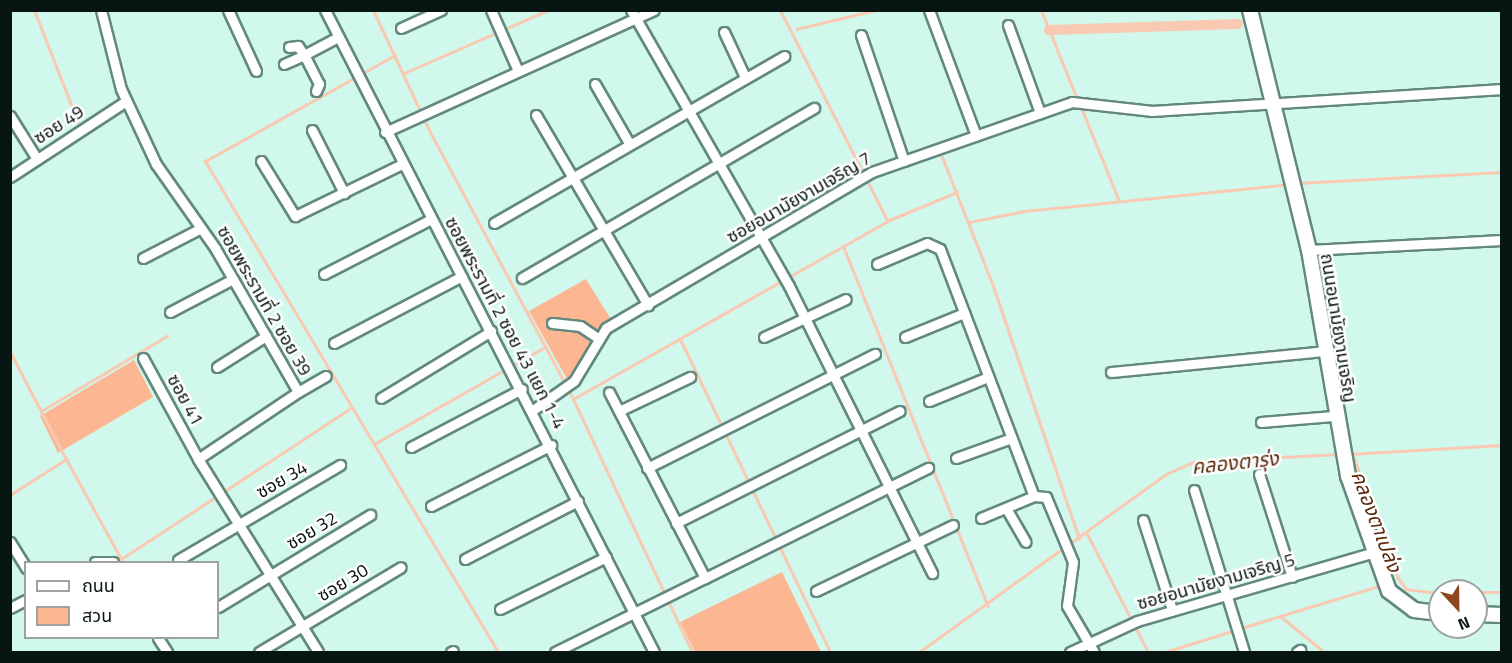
<!DOCTYPE html>
<html>
<head>
<meta charset="utf-8">
<style>
	body { margin:0 }
	#map { position:relative; width:1512px; height:663px; overflow:hidden; background:#d0f8ec; font-family:"Titillium Web","Noto Sans Thai",sans-serif }
	div>[style] { position:absolute }
	.green>* { inset:0; background:#fcb792 }
	.stream>* { height:3px; margin:-1.5px; padding:0 1.5px; transform-origin:1.5px; border-radius:1.5px; background:#fac9b1 }
	.canal>* { height:10px; margin:-5px; padding:0 5px; transform-origin:5px; border-radius:5px; background:#fac9b1 }
	.roads { filter:drop-shadow(2px 0 #63887e) drop-shadow(-2px 0 #63887e) drop-shadow(0 2px #63887e) drop-shadow(0 -2px #63887e) }
	.street>* { height:9px; margin:-4.5px; padding:0 4.5px; transform-origin:4.5px; border-radius:4.5px; background:#fff }
	.secondary>* { height:14px; margin:-7px; padding:0 7px; transform-origin:7px; border-radius:7px; background:#fff }
	span { translate:-50% -50%; white-space:nowrap; text-align:center; line-height:1.15; -webkit-text-stroke:5px #fff; paint-order:stroke }
	.street-label { font-size:18px; color:#071612 }
	.water-label { font-size:20px; color:#592909; font-style:italic }
	.frame { position:absolute; inset:0; border:12px solid #071612; pointer-events:none }
	.legend { position:absolute; left:24px; top:561px; width:195px; height:78px; box-sizing:border-box; background:#fff; border:2px solid #9ca2a0; margin:0; padding:8px 10px; list-style:none; font-size:18px; color:#071612 }
	.legend li { display:flex; align-items:center; gap:12px; height:30px }
	.legend b { width:30px; border:2px solid #9ca2a0 }
	.north { position:absolute; left:1428px; top:579px; width:60px; height:60px; box-sizing:border-box; background:#fff; border:2px solid #9ca2a0; border-radius:50%; rotate:158deg; font-size:16px; font-weight:700; line-height:24px; text-align:center; color:#071612 }
	.north::after { content:''; display:block; margin:auto; width:21px; height:27px; background:#8b471d; clip-path:polygon(50% 0,100% 100%,50% 72%,0 100%) }
</style>
</head>
<body>
<div id="map">
	<div class="green">
		<i style="clip-path:polygon(586px 279px,615px 326px,588px 367px,567px 379px,529px 311px)"></i>
		<i style="clip-path:polygon(134px 360px,153px 397px,58px 453px,40px 416px)"></i>
		<i style="clip-path:polygon(782px 572px,821px 652px,695px 652px,680px 622px)"></i>
	</div>
	<div class="stream">
		<i style="left:34px;top:10px;width:120px;rotate:68.6deg"></i>
		<i style="left:373px;top:10px;width:135px;rotate:65deg"></i>
		<i style="left:430px;top:132px;width:303px;rotate:61.8deg"></i>
		<i style="left:573px;top:399px;width:280px;rotate:64.8deg"></i>
		<i style="left:780px;top:10px;width:236px;rotate:63deg"></i>
		<i style="left:1041px;top:10px;width:96px;rotate:68deg"></i>
		<i style="left:796px;top:29px;width:82px;rotate:-13.4deg"></i>
		<i style="left:395px;top:55px;width:218px;rotate:150.8deg"></i>
		<i style="left:205px;top:161px;width:572px;rotate:59.17deg"></i>
		<i style="left:404px;top:73px;width:157px;rotate:-23.6deg"></i>
		<i style="left:1080px;top:105px;width:104px;rotate:67.9deg"></i>
		<i style="left:942px;top:157px;width:139px;rotate:68.4deg"></i>
		<i style="left:993px;top:286px;width:267px;rotate:71.2deg"></i>
		<i style="left:1297px;top:183px;width:205px;rotate:-3.1deg"></i>
		<i style="left:969px;top:222px;width:57px;rotate:-11.1deg"></i>
		<i style="left:1025px;top:211px;width:266px;rotate:-5.8deg"></i>
		<i style="left:843px;top:246px;width:388px;rotate:68.1deg"></i>
		<i style="left:680px;top:339px;width:347px;rotate:64.4deg"></i>
		<i style="left:10px;top:352px;width:121px;rotate:62.4deg"></i>
		<i style="left:573px;top:399px;width:361px;rotate:-29.5deg"></i>
		<i style="left:887px;top:221px;width:76px;rotate:-22.5deg"></i>
		<i style="left:41px;top:411px;width:147px;rotate:-30.8deg"></i>
		<i style="left:374px;top:444px;width:197px;rotate:-29.6deg"></i>
		<i style="left:1352px;top:453px;width:133px;rotate:69.8deg"></i>
		<i style="left:1398px;top:578px;width:14px;rotate:54deg"></i>
		<i style="left:1406px;top:589px;width:34px;rotate:7deg"></i>
		<i style="left:1349px;top:454px;width:153px;rotate:-3.4deg"></i>
		<i style="left:10px;top:495px;width:67px;rotate:-32.7deg"></i>
		<i style="left:66px;top:459px;width:114px;rotate:61.2deg"></i>
		<i style="left:121px;top:559px;width:273px;rotate:-33.3deg"></i>
		<i style="left:1087px;top:534px;width:133px;rotate:62.7deg"></i>
		<i style="left:1476px;top:592px;width:26px"></i>
		<i style="left:1280px;top:616px;width:107px;rotate:-16.9deg"></i>
		<i style="left:919px;top:652px;width:304px;rotate:-35.8deg"></i>
		<i style="left:1166px;top:474px;width:30px;rotate:-24deg"></i>
		<i style="left:1193px;top:462px;width:146px;rotate:-3.1deg"></i>
		<i style="left:1165px;top:652px;width:121px;rotate:-17.4deg"></i>
		<i style="left:1280px;top:616px;width:57px;rotate:39.3deg"></i>
	</div>
	<div class="canal">
		<i style="left:1049px;top:30px;width:189px;rotate:-1.8deg"></i>
	</div>
	<div class="roads">
		<div class="street">
			<i style="left:101px;top:10px;width:81px;rotate:75.8deg"></i>
			<i style="left:121px;top:89px;width:83px;rotate:65deg"></i>
			<i style="left:156px;top:164px;width:103px;rotate:54.9deg"></i>
			<i style="left:215px;top:248px;width:166px;rotate:60deg"></i>
			<i style="left:298px;top:392px;width:120px;rotate:146.2deg"></i>
			<i style="left:198px;top:459px;width:227px;rotate:58.1deg"></i>
			<i style="left:228px;top:10px;width:67px;rotate:65.3deg"></i>
			<i style="left:325px;top:10px;width:721px;rotate:62.87deg"></i>
			<i style="left:491px;top:10px;width:67px;rotate:66.1deg"></i>
			<i style="left:631px;top:10px;width:318px;rotate:60.2deg"></i>
			<i style="left:789px;top:286px;width:321px;rotate:63.5deg"></i>
			<i style="left:929px;top:10px;width:134px;rotate:69.5deg"></i>
			<i style="left:1008px;top:25px;width:94px;rotate:70deg"></i>
			<i style="left:401px;top:28px;width:44px;rotate:-24.2deg"></i>
			<i style="left:724px;top:32px;width:50px;rotate:65deg"></i>
			<i style="left:861px;top:35px;width:133px;rotate:71.2deg"></i>
			<i style="left:284px;top:64px;width:22px;rotate:-24deg"></i>
			<i style="left:304px;top:55px;width:11px;rotate:-124deg"></i>
			<i style="left:298px;top:46px;width:9px;rotate:174deg"></i>
			<i style="left:595px;top:84px;width:68px;rotate:60deg"></i>
			<i style="left:316px;top:91px;width:8px;rotate:-67deg"></i>
			<i style="left:319px;top:84px;width:33px;rotate:-117deg"></i>
			<i style="left:304px;top:55px;width:38px;rotate:-28deg"></i>
			<i style="left:536px;top:115px;width:221px;rotate:59.5deg"></i>
			<i style="left:10px;top:116px;width:51px;rotate:57.9deg"></i>
			<i style="left:312px;top:130px;width:71px;rotate:63.1deg"></i>
			<i style="left:385px;top:132px;width:295px;rotate:-24.4deg"></i>
			<i style="left:261px;top:161px;width:65px;rotate:58.3deg"></i>
			<i style="left:295px;top:216px;width:119px;rotate:-25.9deg"></i>
			<i style="left:10px;top:177px;width:139px;rotate:-33.2deg"></i>
			<i style="left:494px;top:223px;width:335px;rotate:-29.9deg"></i>
			<i style="left:1309px;top:250px;width:193px;rotate:-3deg"></i>
			<i style="left:143px;top:258px;width:65px;rotate:-27.3deg"></i>
			<i style="left:877px;top:264px;width:54px;rotate:-22.8deg"></i>
			<i style="left:927px;top:243px;width:14px;rotate:25deg"></i>
			<i style="left:940px;top:249px;width:264px;rotate:69.2deg"></i>
			<i style="left:324px;top:274px;width:120px;rotate:-27.2deg"></i>
			<i style="left:522px;top:278px;width:338px;rotate:-30.2deg"></i>
			<i style="left:170px;top:312px;width:71px;rotate:-27.6deg"></i>
			<i style="left:552px;top:323px;width:28px;rotate:6deg"></i>
			<i style="left:580px;top:326px;width:23px;rotate:34deg"></i>
			<i style="left:764px;top:337px;width:90px;rotate:-24.9deg"></i>
			<i style="left:905px;top:337px;width:64px;rotate:-22.1deg"></i>
			<i style="left:334px;top:343px;width:144px;rotate:-27.6deg"></i>
			<i style="left:143px;top:358px;width:115px;rotate:61.4deg"></i>
			<i style="left:217px;top:367px;width:58px;rotate:-32.3deg"></i>
			<i style="left:1111px;top:372px;width:217px;rotate:-5.6deg"></i>
			<i style="left:298px;top:392px;width:32px;rotate:-30deg"></i>
			<i style="left:381px;top:398px;width:129px;rotate:-31.3deg"></i>
			<i style="left:929px;top:401px;width:64px;rotate:-22.1deg"></i>
			<i style="left:533px;top:410px;width:50px;rotate:-35.3deg"></i>
			<i style="left:574px;top:381px;width:62px;rotate:-58.9deg"></i>
			<i style="left:606px;top:328px;width:308px;rotate:-30.4deg"></i>
			<i style="left:872px;top:172px;width:212px;rotate:-19.3deg"></i>
			<i style="left:1072px;top:102px;width:81px;rotate:6.4deg"></i>
			<i style="left:1152px;top:111px;width:351px;rotate:-3.6deg"></i>
			<i style="left:619px;top:411px;width:79px;rotate:-25.6deg"></i>
			<i style="left:1261px;top:422px;width:72px;rotate:-4.8deg"></i>
			<i style="left:411px;top:447px;width:125px;rotate:-27.6deg"></i>
			<i style="left:956px;top:458px;width:59px;rotate:-19.7deg"></i>
			<i style="left:647px;top:468px;width:255px;rotate:-26.6deg"></i>
			<i style="left:1259px;top:474px;width:108px;rotate:72.2deg"></i>
			<i style="left:1194px;top:490px;width:170px;rotate:72.8deg"></i>
			<i style="left:431px;top:506px;width:135px;rotate:-26.9deg"></i>
			<i style="left:1006px;top:508px;width:39px;rotate:60deg"></i>
			<i style="left:981px;top:518px;width:57px;rotate:-22.5deg"></i>
			<i style="left:1034px;top:496px;width:12px;rotate:5deg"></i>
			<i style="left:1046px;top:497px;width:70px;rotate:67.4deg"></i>
			<i style="left:1073px;top:562px;width:44px;rotate:97.8deg"></i>
			<i style="left:1067px;top:606px;width:53px;rotate:59.6deg"></i>
			<i style="left:1143px;top:520px;width:95px;rotate:72.1deg"></i>
			<i style="left:676px;top:523px;width:250px;rotate:-26.6deg"></i>
			<i style="left:10px;top:542px;width:31px;rotate:58deg"></i>
			<i style="left:465px;top:559px;width:127px;rotate:-27.2deg"></i>
			<i style="left:178px;top:560px;width:188px;rotate:-30.4deg"></i>
			<i style="left:95px;top:562px;width:18px"></i>
			<i style="left:705px;top:578px;width:249px;rotate:-26.3deg"></i>
			<i style="left:816px;top:591px;width:152px;rotate:-25.7deg"></i>
			<i style="left:218px;top:607px;width:178px;rotate:-31.2deg"></i>
			<i style="left:10px;top:608px;width:18px;rotate:-27deg"></i>
			<i style="left:500px;top:609px;width:118px;rotate:-26.1deg"></i>
			<i style="left:158px;top:638px;width:17px;rotate:57deg"></i>
			<i style="left:259px;top:652px;width:165px;rotate:-30.9deg"></i>
			<i style="left:451px;top:652px;width:2px;rotate:-27deg"></i>
			<i style="left:555px;top:652px;width:167px;rotate:-26.3deg"></i>
			<i style="left:705px;top:578px;width:209px;rotate:-117.3deg"></i>
			<i style="left:1070px;top:652px;width:74px;rotate:-24.8deg"></i>
			<i style="left:1137px;top:621px;width:247px;rotate:-16.2deg"></i>
			<i style="left:1297px;top:652px;width:4px;rotate:-34deg"></i>
		</div>
		<div class="secondary">
			<i style="left:1250px;top:10px;width:247px;rotate:76.2deg"></i>
			<i style="left:1309px;top:250px;width:229px;rotate:80.2deg"></i>
			<i style="left:1348px;top:476px;width:122px;rotate:70.4deg"></i>
			<i style="left:1389px;top:591px;width:31px;rotate:37deg"></i>
			<i style="left:1414px;top:610px;width:26px;rotate:7deg"></i>
			<i style="left:1476px;top:614px;width:26px;rotate:2deg"></i>
		</div>
	</div>
	<div class="street-label">
		<span style="left:59px;top:125px;rotate:-33deg">ซอย 49</span>
		<span style="left:799px;top:198px;rotate:-30deg">ซอยอนามัยงามเจริญ 7</span>
		<span style="left:264px;top:301px;rotate:60deg">ซอยพระรามที่ 2 ซอย 39</span>
		<span style="left:505px;top:323px;rotate:62deg">ซอยพระรามที่ 2 ซอย 43 แยก 1-4</span>
		<span style="left:1338px;top:328px;rotate:81deg">ถนนอนามัยงามเจริญ</span>
		<span style="left:185px;top:400px;rotate:61deg">ซอย 41</span>
		<span style="left:282px;top:480px;rotate:-30deg">ซอย 34</span>
		<span style="left:312px;top:531px;rotate:-31deg">ซอย 32</span>
		<span style="left:1216px;top:582px;rotate:-16deg">ซอยอนามัยงามเจริญ 5</span>
		<span style="left:343px;top:583px;rotate:-31deg">ซอย 30</span>
	</div>
	<div class="water-label">
		<span style="left:1235px;top:462px;rotate:-6deg">คลองตารุ่ง</span>
		<span style="left:1377px;top:521px;rotate:69deg">คลองตาเปล่ง</span>
	</div>
	<div class="frame"></div>
	<ul class="legend">
	<li><b style="height:8px;background:#fff"></b>ถนน</li>
	<li><b style="height:16px;background:#fcb792"></b>สวน</li>
	</ul>
	<div class="north">N</div>
</div>
</body>
</html>
